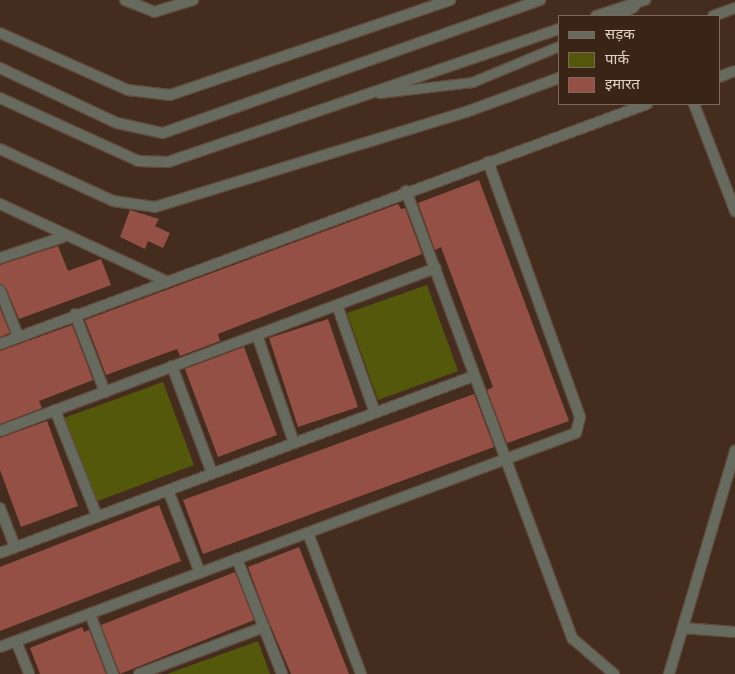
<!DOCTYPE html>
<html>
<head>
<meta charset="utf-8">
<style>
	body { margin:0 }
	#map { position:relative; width:735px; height:674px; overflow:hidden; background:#442d1e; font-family:"Roboto Condensed","Noto Sans Devanagari",sans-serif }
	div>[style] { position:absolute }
	.green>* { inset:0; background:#54580b }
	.building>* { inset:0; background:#955045 }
	.roads { filter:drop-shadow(1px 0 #604b3c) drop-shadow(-1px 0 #604b3c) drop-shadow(0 1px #604b3c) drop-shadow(0 -1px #604b3c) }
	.service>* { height:9px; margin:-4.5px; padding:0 4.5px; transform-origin:4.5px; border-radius:4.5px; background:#676b5f }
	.minor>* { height:10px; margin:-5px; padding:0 5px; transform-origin:5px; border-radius:5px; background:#676b5f }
	.tertiary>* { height:10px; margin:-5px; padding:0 5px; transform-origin:5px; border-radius:5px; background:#676b5f }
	span { translate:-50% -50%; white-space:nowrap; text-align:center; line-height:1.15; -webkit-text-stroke:5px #3a2415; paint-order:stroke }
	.legend { position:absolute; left:558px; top:15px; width:162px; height:90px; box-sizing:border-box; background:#3a2415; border:1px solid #7c695c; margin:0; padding:6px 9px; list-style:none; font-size:15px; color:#e0d1c7 }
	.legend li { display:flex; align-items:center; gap:10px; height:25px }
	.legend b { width:25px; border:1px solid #7c695c }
</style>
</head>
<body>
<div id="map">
	<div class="green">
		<i style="clip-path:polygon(427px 285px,458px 371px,378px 400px,347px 313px)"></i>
		<i style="clip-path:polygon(163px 382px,194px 465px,95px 502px,64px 418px)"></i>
		<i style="clip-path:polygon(258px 641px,270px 674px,167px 674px)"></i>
	</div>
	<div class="building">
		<i style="clip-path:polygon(479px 180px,569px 421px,507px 443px,487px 390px,493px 387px,441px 247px,435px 250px,418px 203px)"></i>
		<i style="clip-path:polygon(398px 204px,401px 209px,405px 208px,422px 254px,218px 334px,220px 341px,180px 356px,177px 349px,106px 375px,85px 320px)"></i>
		<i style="clip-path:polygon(130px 210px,159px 219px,155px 226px,170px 233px,163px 248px,148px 241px,145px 249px,120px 237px)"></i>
		<i style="clip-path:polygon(58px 246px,68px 271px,101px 259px,111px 285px,19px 319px,6px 288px,0 283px,0 265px)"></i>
		<i style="clip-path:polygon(0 309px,10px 333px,0 337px)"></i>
		<i style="clip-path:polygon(328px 319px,358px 407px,298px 427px,269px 338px)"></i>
		<i style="clip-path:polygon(72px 325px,93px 380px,39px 401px,42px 408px,0 424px,0 351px)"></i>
		<i style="clip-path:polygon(244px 347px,277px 435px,218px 457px,185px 369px)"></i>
		<i style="clip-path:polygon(474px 394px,494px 447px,203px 554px,183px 500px)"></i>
		<i style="clip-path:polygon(47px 421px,78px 506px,21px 527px,0 470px,0 438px)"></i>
		<i style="clip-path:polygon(159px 505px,181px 561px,0 631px,0 567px)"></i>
		<i style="clip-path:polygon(299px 547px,349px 674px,291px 674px,266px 615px,248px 567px)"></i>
		<i style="clip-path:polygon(235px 572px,254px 620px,120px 674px,101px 625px)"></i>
		<i style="clip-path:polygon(82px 627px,84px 632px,89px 630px,106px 674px,40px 674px,30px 648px)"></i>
	</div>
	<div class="roads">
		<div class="service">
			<i style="left:616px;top:16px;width:20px;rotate:-27deg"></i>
			<i style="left:379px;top:93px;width:94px;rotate:-6.7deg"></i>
			<i style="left:472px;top:82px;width:94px;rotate:-22.5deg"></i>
		</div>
		<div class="minor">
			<i style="left:125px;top:0;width:31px;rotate:22deg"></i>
			<i style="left:154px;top:12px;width:41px;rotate:-17.1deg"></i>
			<i style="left:713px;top:16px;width:23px;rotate:-20deg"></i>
			<i style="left:0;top:33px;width:140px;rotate:24deg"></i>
			<i style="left:128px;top:90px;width:42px;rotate:6.8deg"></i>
			<i style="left:170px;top:95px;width:296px;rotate:-18.7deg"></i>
			<i style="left:719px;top:77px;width:17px;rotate:-21deg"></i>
			<i style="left:694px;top:104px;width:115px;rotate:69deg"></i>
			<i style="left:0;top:149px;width:124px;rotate:24.7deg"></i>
			<i style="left:113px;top:201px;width:42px;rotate:8.1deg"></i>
			<i style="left:155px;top:207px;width:325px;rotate:-17deg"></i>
			<i style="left:466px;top:112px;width:99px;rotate:-20.1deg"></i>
			<i style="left:406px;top:191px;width:478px;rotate:69.6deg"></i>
			<i style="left:573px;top:639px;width:54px;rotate:40.5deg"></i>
			<i style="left:0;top:204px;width:181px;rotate:24.9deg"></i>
			<i style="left:0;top:258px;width:66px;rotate:-18.4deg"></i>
			<i style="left:0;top:290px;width:49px;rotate:68.6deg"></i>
			<i style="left:337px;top:305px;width:114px;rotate:70.6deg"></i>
			<i style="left:75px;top:314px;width:84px;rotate:69deg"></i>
			<i style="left:257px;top:335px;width:114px;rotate:71.1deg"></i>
			<i style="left:0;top:344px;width:690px;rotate:-20.35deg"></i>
			<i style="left:172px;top:366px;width:114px;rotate:69.5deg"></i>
			<i style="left:55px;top:410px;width:114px;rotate:68.4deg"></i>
			<i style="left:0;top:431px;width:465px;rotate:-20.5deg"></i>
			<i style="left:168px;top:490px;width:89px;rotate:68.9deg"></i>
			<i style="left:0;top:508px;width:42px;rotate:69deg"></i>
			<i style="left:308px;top:533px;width:151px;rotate:69.4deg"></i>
			<i style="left:0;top:553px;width:506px;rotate:-20.48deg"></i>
			<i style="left:237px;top:559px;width:123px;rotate:68.6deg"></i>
			<i style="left:90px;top:614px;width:64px;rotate:69deg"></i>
			<i style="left:683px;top:628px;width:52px;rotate:4.4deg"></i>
			<i style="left:16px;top:641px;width:35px;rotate:68deg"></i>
			<i style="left:0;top:647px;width:614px;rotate:-20.38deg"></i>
			<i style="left:576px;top:433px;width:16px;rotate:-76deg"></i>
			<i style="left:580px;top:417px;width:271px;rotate:-109.8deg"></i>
			<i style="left:139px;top:674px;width:134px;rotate:-20.6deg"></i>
			<i style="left:669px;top:674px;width:233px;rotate:-73.5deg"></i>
		</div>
		<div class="tertiary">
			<i style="left:596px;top:16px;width:52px;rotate:-18.1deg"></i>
			<i style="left:0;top:68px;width:129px;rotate:25.2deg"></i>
			<i style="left:117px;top:123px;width:47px;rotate:12.3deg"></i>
			<i style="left:163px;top:133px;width:400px;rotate:-19.4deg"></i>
			<i style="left:0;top:98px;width:152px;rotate:24.5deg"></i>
			<i style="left:138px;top:161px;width:30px;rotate:2deg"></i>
			<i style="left:168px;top:162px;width:413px;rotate:-18.8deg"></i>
		</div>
	</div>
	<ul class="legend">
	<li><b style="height:6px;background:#676b5f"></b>सड़क</li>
	<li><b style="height:14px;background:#54580b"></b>पार्क</li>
	<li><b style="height:14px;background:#955045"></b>इमारत</li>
	</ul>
</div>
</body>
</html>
